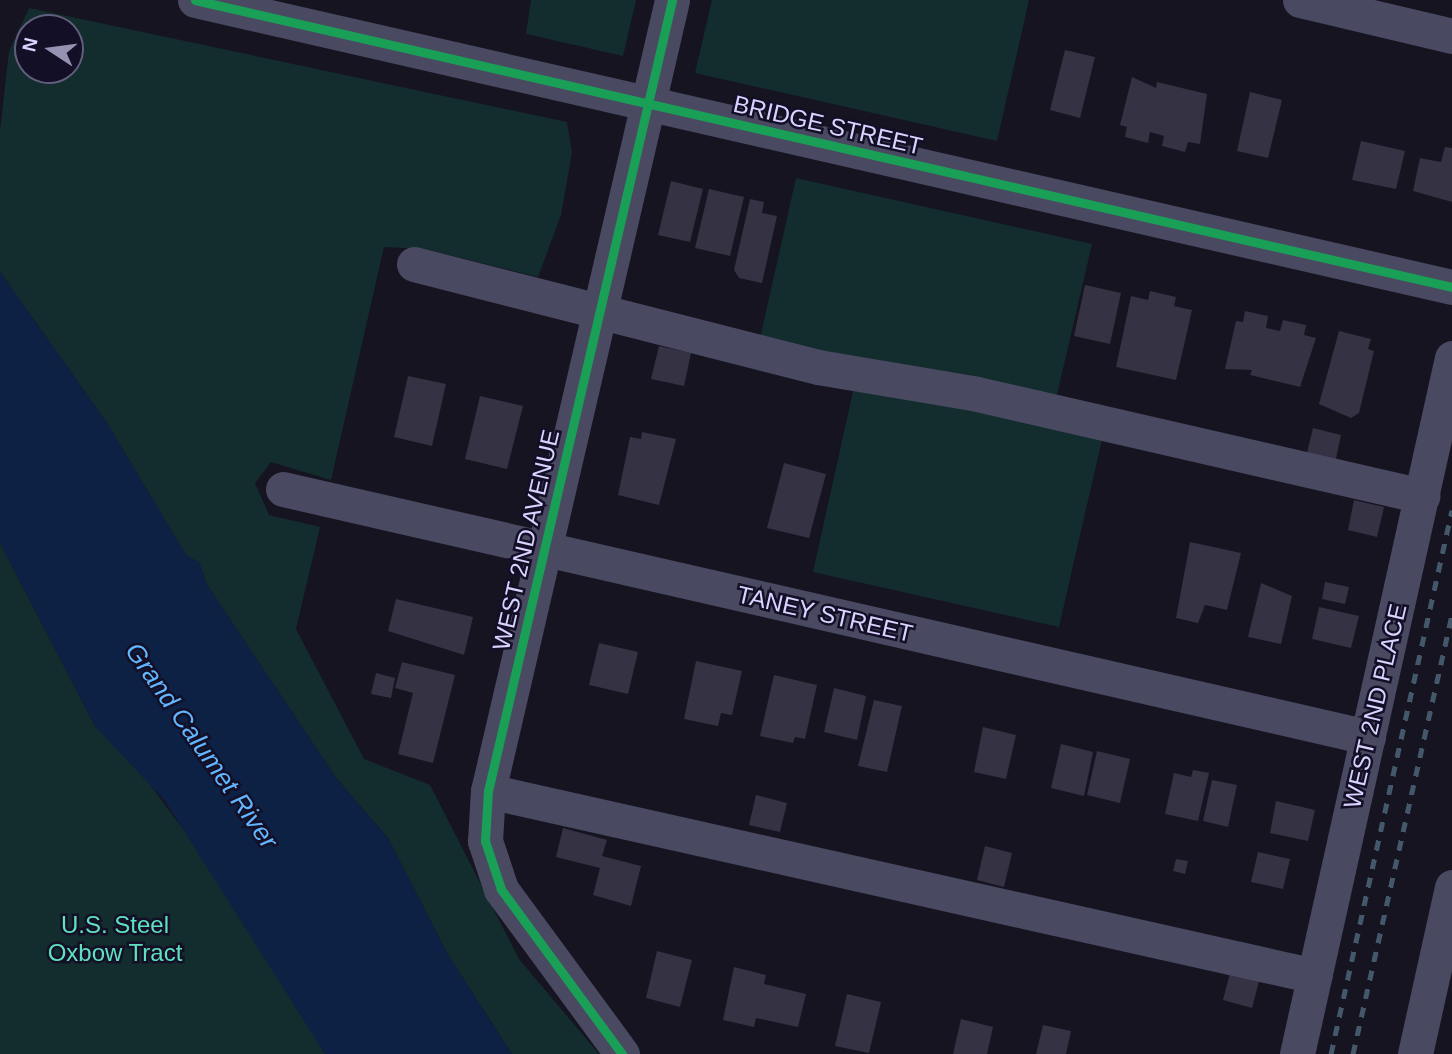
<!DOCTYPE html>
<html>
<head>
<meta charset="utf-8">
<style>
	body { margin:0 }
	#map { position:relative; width:1452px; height:1054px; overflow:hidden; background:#161421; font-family:Arial,sans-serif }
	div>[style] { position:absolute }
	.green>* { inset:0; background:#132c2d }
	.water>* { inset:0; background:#0d2144 }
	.building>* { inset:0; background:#343243 }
	.minor>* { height:35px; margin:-17.5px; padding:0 17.5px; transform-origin:17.5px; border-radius:17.5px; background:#4a4962 }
	.rail>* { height:5px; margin-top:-2.5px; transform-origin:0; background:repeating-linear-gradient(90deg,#43596b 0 10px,transparent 0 19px) }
	.cycleway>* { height:9px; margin:-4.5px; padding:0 4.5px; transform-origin:4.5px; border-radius:4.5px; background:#1a9f57 }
	span { translate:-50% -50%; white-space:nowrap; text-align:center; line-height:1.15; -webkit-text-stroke:5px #130f26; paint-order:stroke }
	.street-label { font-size:24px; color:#d9d4ff }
	.park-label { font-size:24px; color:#5fe0c0 }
	.water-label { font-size:26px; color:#62b6ff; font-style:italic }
	.north { position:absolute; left:14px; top:14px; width:70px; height:70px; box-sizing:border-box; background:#130f26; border:2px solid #625e7d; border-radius:50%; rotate:283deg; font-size:19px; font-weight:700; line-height:28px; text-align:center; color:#d9d4ff }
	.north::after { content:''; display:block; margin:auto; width:24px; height:32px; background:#9591b1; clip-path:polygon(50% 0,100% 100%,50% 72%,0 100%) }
</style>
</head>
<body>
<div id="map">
	<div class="green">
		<i style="clip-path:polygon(531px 0,636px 0,623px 56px,526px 34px)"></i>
		<i style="clip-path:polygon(712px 0,1029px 0,997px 141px,695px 73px)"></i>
		<i style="clip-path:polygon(evenodd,29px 8px,567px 122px,572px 152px,561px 215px,538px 277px,425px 249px,384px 247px,331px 480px,271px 462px,255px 483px,269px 515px,320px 527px,296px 629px,364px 759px,430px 785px,519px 959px,599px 1054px,512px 1054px,448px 955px,388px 838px,336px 778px,207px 585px,199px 563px,186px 555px,107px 423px,0 272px,0 131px,9px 51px,29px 8px,28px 28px,70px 28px,70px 70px,28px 70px,28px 28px)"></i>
		<i style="clip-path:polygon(796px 178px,1092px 244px,1056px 399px,759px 343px)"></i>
		<i style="clip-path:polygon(854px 387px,1103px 435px,1059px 627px,813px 572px)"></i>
		<i style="clip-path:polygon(0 543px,95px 726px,128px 755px,223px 883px,325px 1054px,0 1054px)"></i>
	</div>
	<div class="water">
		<i style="clip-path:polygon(0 272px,107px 423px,186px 555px,199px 562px,207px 585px,336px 778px,388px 838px,448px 955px,512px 1054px,325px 1054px,165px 801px,95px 726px,0 543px)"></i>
	</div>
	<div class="building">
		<i style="clip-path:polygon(1065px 50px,1095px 57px,1080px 118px,1050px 110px)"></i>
		<i style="clip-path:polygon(1132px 77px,1156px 88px,1157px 82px,1207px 94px,1200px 144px,1188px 142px,1185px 152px,1162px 146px,1164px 136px,1150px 132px,1148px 143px,1125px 137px,1127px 127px,1120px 125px)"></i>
		<i style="clip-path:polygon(1250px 92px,1282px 100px,1268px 158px,1237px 151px)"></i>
		<i style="clip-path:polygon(1361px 141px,1405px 151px,1396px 189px,1352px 180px)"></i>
		<i style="clip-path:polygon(1445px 147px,1452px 148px,1452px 202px,1413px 191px,1420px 158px,1441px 162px)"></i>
		<i style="clip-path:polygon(671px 181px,703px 189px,690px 242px,658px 235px)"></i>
		<i style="clip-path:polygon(709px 189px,744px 197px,730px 256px,695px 248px)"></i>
		<i style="clip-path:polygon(750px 199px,764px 202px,762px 213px,777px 216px,762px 283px,739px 278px,734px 270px)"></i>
		<i style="clip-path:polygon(1085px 285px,1121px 293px,1110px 344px,1074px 336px)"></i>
		<i style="clip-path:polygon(1150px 291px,1176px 297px,1174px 306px,1192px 310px,1176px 380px,1116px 367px,1131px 296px,1148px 300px)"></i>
		<i style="clip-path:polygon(1245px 311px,1268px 316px,1266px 328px,1280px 331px,1283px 320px,1306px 325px,1304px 335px,1316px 338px,1300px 387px,1250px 375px,1252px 370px,1225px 369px,1236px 321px,1243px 322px)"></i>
		<i style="clip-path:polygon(1339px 331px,1371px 339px,1368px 349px,1374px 351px,1359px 413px,1351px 418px,1319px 404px)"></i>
		<i style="clip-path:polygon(659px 346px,691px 353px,684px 386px,651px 379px)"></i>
		<i style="clip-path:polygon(408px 376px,446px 384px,432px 446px,394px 437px)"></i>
		<i style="clip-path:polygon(480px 396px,523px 406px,507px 469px,465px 459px)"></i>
		<i style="clip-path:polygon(1313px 428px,1341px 435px,1335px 463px,1306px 457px)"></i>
		<i style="clip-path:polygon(642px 432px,676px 439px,659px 505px,618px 495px,630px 437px,641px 439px)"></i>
		<i style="clip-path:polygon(784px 463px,826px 474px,809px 538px,767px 528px)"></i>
		<i style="clip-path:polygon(1354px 500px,1384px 507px,1377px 537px,1348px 530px)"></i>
		<i style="clip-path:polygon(1190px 542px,1241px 553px,1227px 610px,1205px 605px,1198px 623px,1176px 618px)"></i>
		<i style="clip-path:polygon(1325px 582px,1349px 587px,1345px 604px,1322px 599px)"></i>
		<i style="clip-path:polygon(1261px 583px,1292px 596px,1281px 644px,1248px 637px)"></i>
		<i style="clip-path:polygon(396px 599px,473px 617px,464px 655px,388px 631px)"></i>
		<i style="clip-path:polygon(1319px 607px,1359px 616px,1351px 648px,1312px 639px)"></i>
		<i style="clip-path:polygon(599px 643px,638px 652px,628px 694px,589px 685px)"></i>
		<i style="clip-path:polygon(696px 661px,742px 671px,732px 715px,721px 713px,718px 726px,684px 719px)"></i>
		<i style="clip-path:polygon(402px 662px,455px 675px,433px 763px,398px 754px,413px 693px,395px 688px)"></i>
		<i style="clip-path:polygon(376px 673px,395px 678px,391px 698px,371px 694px)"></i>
		<i style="clip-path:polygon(774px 675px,817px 685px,805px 739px,795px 737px,793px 743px,760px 736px)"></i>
		<i style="clip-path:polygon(834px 688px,866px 696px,857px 740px,824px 732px)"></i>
		<i style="clip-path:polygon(874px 700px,902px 706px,887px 772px,858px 766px)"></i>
		<i style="clip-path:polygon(983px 727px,1016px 735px,1006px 779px,974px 772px)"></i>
		<i style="clip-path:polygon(1061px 744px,1093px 752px,1084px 796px,1051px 788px)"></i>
		<i style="clip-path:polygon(1097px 751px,1130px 759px,1120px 803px,1087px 795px)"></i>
		<i style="clip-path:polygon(1193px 770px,1209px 773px,1198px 821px,1165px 814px,1174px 773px,1191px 777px)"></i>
		<i style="clip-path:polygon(1212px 780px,1237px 785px,1228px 827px,1203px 821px)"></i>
		<i style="clip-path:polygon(756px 795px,787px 803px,780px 832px,749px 825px)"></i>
		<i style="clip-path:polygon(1276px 801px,1315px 810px,1308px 841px,1270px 833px)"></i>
		<i style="clip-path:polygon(563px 828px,607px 840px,602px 856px,641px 866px,631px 906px,593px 895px,600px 868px,556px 857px)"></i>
		<i style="clip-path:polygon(985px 846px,1012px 853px,1004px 887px,977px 880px)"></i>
		<i style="clip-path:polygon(1258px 852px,1290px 859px,1283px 889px,1251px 882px)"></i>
		<i style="clip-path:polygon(1176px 859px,1188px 861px,1185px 874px,1173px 871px)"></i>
		<i style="clip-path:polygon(657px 951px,692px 960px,680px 1007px,646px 998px)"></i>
		<i style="clip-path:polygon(734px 967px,766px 975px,764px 984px,806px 994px,798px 1027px,756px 1018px,754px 1027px,723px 1020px)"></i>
		<i style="clip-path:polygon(1230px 973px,1259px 981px,1252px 1008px,1223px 1000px)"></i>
		<i style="clip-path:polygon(847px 994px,881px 1002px,869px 1053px,835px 1046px)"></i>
		<i style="clip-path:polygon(961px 1019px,993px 1027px,987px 1054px,953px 1054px)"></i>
		<i style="clip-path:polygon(1043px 1025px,1071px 1031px,1066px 1054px,1036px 1054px)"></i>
	</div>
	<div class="minor">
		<i style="left:195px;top:0;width:1289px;rotate:12.86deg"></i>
		<i style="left:1300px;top:0;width:156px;rotate:13.3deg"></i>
		<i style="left:414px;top:264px;width:417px;rotate:14.3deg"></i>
		<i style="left:818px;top:367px;width:161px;rotate:9.6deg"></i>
		<i style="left:977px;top:394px;width:457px;rotate:12.9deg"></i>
		<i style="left:283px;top:489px;width:1113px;rotate:12.88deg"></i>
		<i style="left:488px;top:791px;width:847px;rotate:12.61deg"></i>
		<i style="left:622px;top:1054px;width:205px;rotate:-126.3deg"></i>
		<i style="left:501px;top:889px;width:51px;rotate:-108.4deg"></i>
		<i style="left:485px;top:841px;width:50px;rotate:-86.6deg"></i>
		<i style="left:488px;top:791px;width:812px;rotate:-76.9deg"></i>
		<i style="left:1297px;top:1054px;width:713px;rotate:-77.45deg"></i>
		<i style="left:1415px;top:1054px;width:171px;rotate:-77.5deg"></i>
	</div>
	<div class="rail">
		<i style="left:1331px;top:1054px;width:557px;rotate:-77.46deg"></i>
		<i style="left:1353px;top:1054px;width:451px;rotate:-77.3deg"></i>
	</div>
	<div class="cycleway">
		<i style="left:195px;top:0;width:1289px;rotate:12.86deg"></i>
		<i style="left:622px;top:1054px;width:205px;rotate:-126.3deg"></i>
		<i style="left:501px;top:889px;width:51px;rotate:-108.4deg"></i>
		<i style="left:485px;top:841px;width:50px;rotate:-86.6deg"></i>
		<i style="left:488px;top:791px;width:812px;rotate:-76.9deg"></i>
	</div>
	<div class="street-label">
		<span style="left:828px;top:125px;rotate:13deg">BRIDGE STREET</span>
		<span style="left:526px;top:540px;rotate:-77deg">WEST 2ND AVENUE</span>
		<span style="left:825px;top:614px;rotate:13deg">TANEY STREET</span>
		<span style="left:1375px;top:706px;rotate:-77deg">WEST 2ND PLACE</span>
	</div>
	<div class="park-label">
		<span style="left:115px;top:939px">U.S. Steel<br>Oxbow Tract</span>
	</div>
	<div class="water-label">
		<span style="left:201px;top:746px;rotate:55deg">Grand Calumet River</span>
	</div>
	<div class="north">N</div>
</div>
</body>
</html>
